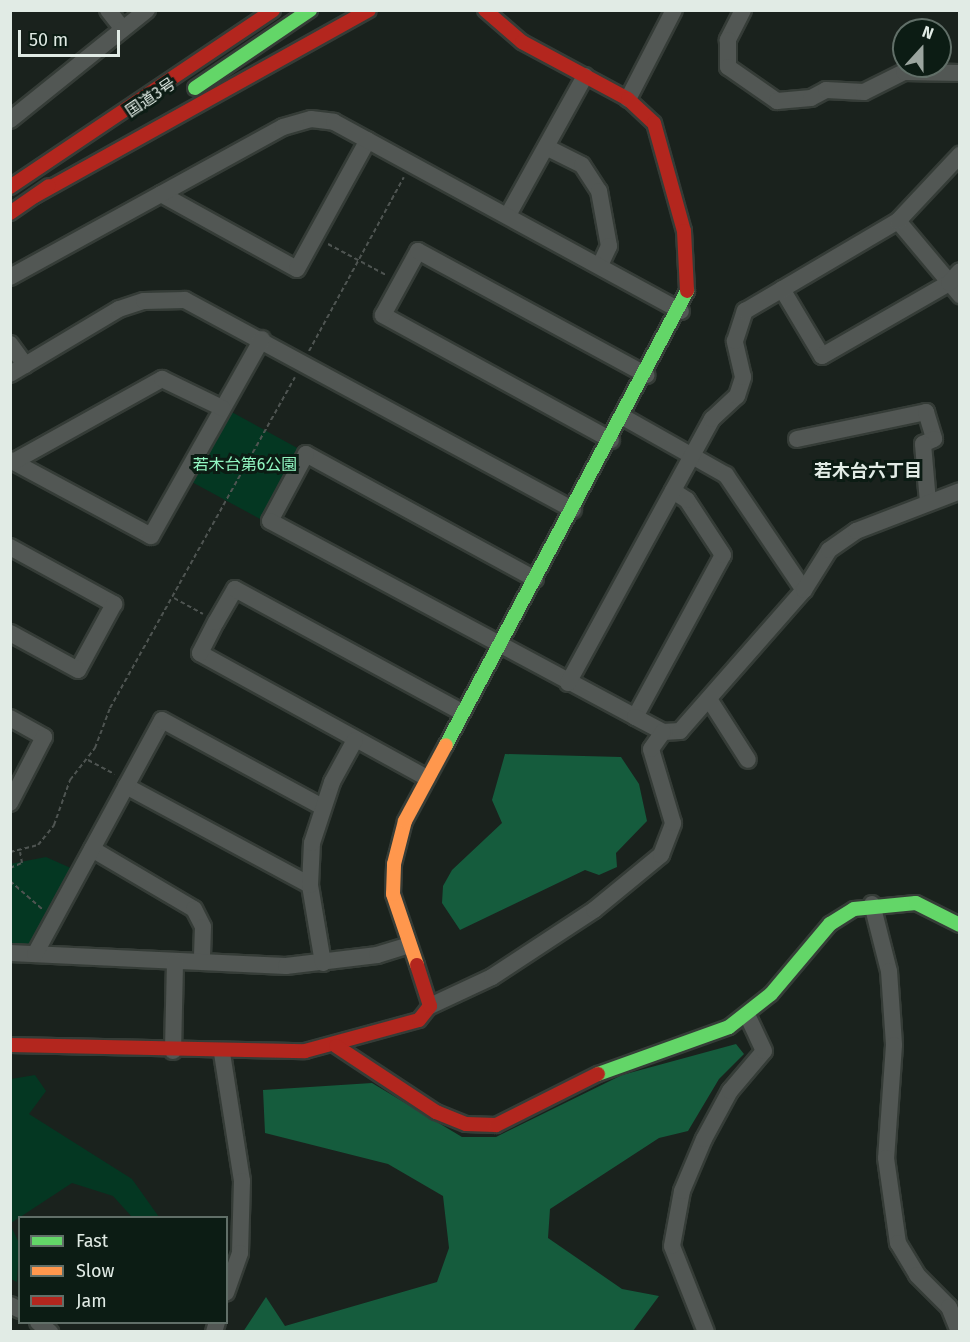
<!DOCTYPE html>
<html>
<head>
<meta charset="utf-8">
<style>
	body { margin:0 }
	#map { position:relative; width:970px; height:1342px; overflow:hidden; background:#1a221d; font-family:"Fira Sans","Noto Sans JP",sans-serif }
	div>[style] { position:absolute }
	.green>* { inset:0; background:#043722 }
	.water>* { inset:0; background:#155c3d }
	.path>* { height:2px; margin-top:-1px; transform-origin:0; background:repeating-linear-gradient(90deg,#4e5451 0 4.5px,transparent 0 7.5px) }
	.roads { filter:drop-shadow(2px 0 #353c37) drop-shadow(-2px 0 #353c37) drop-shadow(0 2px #353c37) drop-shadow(0 -2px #353c37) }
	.street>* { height:16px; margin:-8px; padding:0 8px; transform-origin:8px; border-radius:8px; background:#525754 }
	.fast>* { height:14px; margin:-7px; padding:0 7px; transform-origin:7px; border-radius:7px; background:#63d668 }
	.slow>* { height:14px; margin:-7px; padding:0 7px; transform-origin:7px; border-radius:7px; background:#ff974d }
	.jam>* { height:14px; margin:-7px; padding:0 7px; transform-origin:7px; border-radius:7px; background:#b3261e }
	span { translate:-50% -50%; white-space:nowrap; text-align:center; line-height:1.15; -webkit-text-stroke:6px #0c1c14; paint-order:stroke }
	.street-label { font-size:16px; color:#e1ebe5 }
	.park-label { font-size:16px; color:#92f7c2 }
	.neighbourhood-label { font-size:18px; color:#e1ebe5; font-weight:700 }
	.frame { position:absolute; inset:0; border:12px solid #e1ebe5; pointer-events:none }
	.legend { position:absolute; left:18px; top:1216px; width:210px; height:108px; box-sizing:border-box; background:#0c1c14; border:2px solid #616f68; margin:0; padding:8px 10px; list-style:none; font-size:18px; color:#e1ebe5 }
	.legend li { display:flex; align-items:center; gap:12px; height:30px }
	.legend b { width:30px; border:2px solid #616f68 }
	.north { position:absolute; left:892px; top:18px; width:60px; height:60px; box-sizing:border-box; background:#0c1c14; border:2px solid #616f68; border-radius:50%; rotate:21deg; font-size:16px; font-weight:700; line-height:24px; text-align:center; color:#e1ebe5 }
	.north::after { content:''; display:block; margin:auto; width:21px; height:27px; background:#9ba59f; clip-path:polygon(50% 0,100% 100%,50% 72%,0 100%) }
	.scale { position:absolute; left:18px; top:30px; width:102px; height:27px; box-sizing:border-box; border:3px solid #e1ebe5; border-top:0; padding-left:8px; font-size:18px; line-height:21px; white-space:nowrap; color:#e1ebe5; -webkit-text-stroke:4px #0c1c14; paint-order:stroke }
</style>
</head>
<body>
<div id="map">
	<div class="green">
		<i style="clip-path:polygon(228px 410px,301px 450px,262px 520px,190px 481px)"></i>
		<i style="clip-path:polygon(46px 857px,73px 869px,33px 945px,11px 947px,10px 864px)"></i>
		<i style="clip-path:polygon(35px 1075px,46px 1091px,29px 1114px,132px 1179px,159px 1217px,132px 1217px,113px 1196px,72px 1183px,11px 1223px,11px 1079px)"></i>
		<i style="clip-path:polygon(11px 1226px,19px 1243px,17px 1282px,11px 1279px)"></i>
	</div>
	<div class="water">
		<i style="clip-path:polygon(505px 754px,621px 757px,639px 784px,647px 821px,616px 853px,617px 867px,599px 875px,585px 870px,460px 930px,442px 903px,443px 886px,452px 870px,502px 823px,492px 800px)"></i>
		<i style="clip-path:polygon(736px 1044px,744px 1054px,719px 1079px,688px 1131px,659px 1138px,550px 1209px,548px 1238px,622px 1289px,659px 1296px,633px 1331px,243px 1332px,266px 1297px,285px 1326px,437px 1282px,449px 1248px,443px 1196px,388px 1164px,265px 1133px,263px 1090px,372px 1083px,462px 1137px,496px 1137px,622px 1075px)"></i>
	</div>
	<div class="path">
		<i style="left:328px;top:244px;width:66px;rotate:28.1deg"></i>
		<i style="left:309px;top:351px;width:198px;rotate:-61.4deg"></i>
		<i style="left:174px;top:598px;width:33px;rotate:29deg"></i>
		<i style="left:88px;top:760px;width:30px;rotate:28deg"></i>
		<i style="left:10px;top:852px;width:29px;rotate:-14deg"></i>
		<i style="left:38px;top:845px;width:26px;rotate:-51deg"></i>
		<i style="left:54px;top:825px;width:48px;rotate:-70.4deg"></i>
		<i style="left:70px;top:780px;width:41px;rotate:-52deg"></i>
		<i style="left:95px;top:748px;width:43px;rotate:-69.4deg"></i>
		<i style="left:110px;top:708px;width:379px;rotate:-60.8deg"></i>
		<i style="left:10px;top:868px;width:13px;rotate:-23deg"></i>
		<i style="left:22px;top:863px;width:11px;rotate:-100deg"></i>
		<i style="left:10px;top:881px;width:43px;rotate:41.2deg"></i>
	</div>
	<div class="roads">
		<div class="street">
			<i style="left:108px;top:10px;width:23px;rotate:52deg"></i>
			<i style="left:743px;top:10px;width:34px;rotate:117deg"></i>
			<i style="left:728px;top:40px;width:27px;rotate:90deg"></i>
			<i style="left:728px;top:67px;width:60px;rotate:34.8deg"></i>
			<i style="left:777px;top:101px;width:34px;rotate:-5deg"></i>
			<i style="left:811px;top:98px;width:17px;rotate:-28deg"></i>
			<i style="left:826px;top:90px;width:38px;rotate:3deg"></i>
			<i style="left:864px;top:92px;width:45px;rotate:-26.6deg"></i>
			<i style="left:904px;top:72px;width:56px;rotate:1deg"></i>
			<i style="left:628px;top:99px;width:100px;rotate:-62.7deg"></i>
			<i style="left:10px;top:120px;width:176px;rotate:-38.8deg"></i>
			<i style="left:546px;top:147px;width:40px;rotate:26.6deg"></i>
			<i style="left:582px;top:165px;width:31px;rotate:57deg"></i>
			<i style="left:599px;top:191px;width:56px;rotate:79.7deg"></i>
			<i style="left:609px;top:246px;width:21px;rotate:115deg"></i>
			<i style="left:161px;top:194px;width:155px;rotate:28.9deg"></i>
			<i style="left:297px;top:269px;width:147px;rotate:-61.2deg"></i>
			<i style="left:508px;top:215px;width:159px;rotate:-61deg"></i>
			<i style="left:898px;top:221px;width:97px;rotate:50deg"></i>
			<i style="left:10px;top:277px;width:311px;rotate:-28.8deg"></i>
			<i style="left:283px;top:127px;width:29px;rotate:-16deg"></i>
			<i style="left:311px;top:119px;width:23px;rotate:7deg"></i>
			<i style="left:334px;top:122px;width:395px;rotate:28.6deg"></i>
			<i style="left:782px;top:289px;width:78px;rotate:59.2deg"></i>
			<i style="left:822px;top:356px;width:146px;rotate:-29.9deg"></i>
			<i style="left:949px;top:283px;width:16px;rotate:-47deg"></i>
			<i style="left:10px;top:344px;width:26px;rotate:54deg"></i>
			<i style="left:10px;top:374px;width:127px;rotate:-30.8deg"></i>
			<i style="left:119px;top:309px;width:26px;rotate:-18deg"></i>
			<i style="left:144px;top:301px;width:41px;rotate:-1.4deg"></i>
			<i style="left:185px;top:300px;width:441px;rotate:28.4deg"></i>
			<i style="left:623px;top:417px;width:118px;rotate:29.4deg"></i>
			<i style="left:726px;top:475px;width:139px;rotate:55.9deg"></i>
			<i style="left:797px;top:439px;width:132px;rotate:-11.8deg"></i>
			<i style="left:926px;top:412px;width:28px;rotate:73deg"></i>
			<i style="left:934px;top:439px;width:12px;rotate:156deg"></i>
			<i style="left:923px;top:444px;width:58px;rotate:85.1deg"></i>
			<i style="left:611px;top:440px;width:260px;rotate:-151.3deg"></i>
			<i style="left:383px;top:315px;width:73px;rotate:-61.3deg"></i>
			<i style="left:418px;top:251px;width:260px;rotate:28.5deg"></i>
			<i style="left:10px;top:460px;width:160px;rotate:28.3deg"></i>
			<i style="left:151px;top:536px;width:226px;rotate:-60.6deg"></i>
			<i style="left:13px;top:462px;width:171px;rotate:-29.1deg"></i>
			<i style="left:162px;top:379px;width:67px;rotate:25.8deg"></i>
			<i style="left:10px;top:547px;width:119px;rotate:28.7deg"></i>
			<i style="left:114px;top:604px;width:75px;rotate:118.6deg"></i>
			<i style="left:78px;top:670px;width:77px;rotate:-151.4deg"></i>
			<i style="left:535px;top:579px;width:261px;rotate:-151.4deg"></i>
			<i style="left:306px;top:454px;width:76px;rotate:118.2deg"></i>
			<i style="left:270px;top:521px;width:414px;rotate:28.2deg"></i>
			<i style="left:635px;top:717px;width:184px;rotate:-61.5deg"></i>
			<i style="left:723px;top:555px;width:66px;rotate:-123.2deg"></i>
			<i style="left:687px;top:500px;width:17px;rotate:-147deg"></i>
			<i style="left:568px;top:683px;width:301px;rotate:-61.4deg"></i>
			<i style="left:712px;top:419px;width:34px;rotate:-43deg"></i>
			<i style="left:737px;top:396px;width:20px;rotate:-72deg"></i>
			<i style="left:743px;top:377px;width:37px;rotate:-103deg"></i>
			<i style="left:735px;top:341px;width:32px;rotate:-72deg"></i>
			<i style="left:745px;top:311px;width:178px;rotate:-30.5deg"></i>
			<i style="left:898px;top:221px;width:91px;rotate:-46.8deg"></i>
			<i style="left:709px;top:699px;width:72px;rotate:57.4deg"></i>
			<i style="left:635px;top:717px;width:32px;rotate:28deg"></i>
			<i style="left:663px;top:732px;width:17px;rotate:-3deg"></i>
			<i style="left:680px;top:731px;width:188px;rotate:-48.7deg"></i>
			<i style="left:804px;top:590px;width:47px;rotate:-58deg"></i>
			<i style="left:829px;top:550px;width:33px;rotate:-35deg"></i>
			<i style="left:856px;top:531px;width:111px;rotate:-21deg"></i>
			<i style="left:10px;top:718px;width:39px;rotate:29deg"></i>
			<i style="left:44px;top:737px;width:74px;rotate:117.3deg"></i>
			<i style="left:427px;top:778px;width:259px;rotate:-151.2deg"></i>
			<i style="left:200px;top:653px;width:35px;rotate:-63deg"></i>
			<i style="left:216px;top:622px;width:38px;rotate:-60deg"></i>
			<i style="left:235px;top:589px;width:258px;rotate:28.5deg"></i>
			<i style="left:126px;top:786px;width:209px;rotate:28.3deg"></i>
			<i style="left:92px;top:849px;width:118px;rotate:30.5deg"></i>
			<i style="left:194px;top:909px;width:20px;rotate:63deg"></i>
			<i style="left:203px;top:927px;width:35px;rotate:92deg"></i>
			<i style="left:872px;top:904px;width:69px;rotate:75.8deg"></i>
			<i style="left:889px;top:971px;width:74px;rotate:86.1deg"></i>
			<i style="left:894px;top:1045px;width:113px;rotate:94deg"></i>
			<i style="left:886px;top:1158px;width:86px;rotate:82deg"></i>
			<i style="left:898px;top:1243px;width:37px;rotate:59deg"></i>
			<i style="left:917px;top:1275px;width:45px;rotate:45deg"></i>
			<i style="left:949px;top:1307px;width:27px;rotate:68deg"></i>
			<i style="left:10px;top:953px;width:276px;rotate:2.7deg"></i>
			<i style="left:286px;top:966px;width:92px;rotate:-6.9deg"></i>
			<i style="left:377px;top:955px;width:31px;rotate:-17deg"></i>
			<i style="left:35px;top:954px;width:266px;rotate:-61.5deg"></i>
			<i style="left:162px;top:720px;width:182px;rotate:28.5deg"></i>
			<i style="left:323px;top:963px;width:79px;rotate:-99.5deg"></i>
			<i style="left:310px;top:885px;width:42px;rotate:-87.3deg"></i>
			<i style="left:312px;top:843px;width:64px;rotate:-71.8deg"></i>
			<i style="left:332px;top:782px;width:48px;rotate:-61.3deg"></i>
			<i style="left:430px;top:1006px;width:68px;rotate:-25.1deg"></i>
			<i style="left:492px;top:977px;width:122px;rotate:-33.3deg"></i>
			<i style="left:594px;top:910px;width:87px;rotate:-39.4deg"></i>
			<i style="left:661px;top:855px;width:34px;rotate:-69deg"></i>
			<i style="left:673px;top:823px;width:77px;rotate:-106.6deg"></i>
			<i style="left:651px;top:749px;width:21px;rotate:-55deg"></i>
			<i style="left:173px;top:1051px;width:89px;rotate:-88.7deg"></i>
			<i style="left:222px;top:1053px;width:130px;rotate:81.1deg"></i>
			<i style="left:242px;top:1181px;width:72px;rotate:91.6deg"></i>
			<i style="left:240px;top:1253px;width:42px;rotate:109.3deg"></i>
			<i style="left:10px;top:1305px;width:11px;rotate:27deg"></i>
			<i style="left:38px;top:1322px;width:16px;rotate:40deg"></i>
			<i style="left:214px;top:1332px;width:10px;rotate:-73deg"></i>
			<i style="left:706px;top:1332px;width:92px;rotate:-111.6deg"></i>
			<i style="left:672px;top:1246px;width:56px;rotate:-79.7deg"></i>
			<i style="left:682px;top:1191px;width:56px;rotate:-67.1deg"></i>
			<i style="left:704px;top:1139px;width:55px;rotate:-61.6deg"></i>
			<i style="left:730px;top:1091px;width:52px;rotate:-49.6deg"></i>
			<i style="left:764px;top:1051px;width:38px;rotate:-115deg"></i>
		</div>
		<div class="fast">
			<i style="left:195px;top:88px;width:139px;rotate:-34.1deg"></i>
			<i style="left:446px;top:745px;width:514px;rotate:-62.04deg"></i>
			<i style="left:598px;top:1074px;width:139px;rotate:-19.7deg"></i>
			<i style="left:729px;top:1027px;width:53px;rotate:-38.2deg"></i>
			<i style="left:771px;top:994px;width:92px;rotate:-49.9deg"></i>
			<i style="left:830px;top:924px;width:28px;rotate:-32deg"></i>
			<i style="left:854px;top:909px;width:62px;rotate:-5.5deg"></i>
			<i style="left:916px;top:903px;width:49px;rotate:26.6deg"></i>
		</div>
		<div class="slow">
			<i style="left:417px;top:965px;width:75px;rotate:-108.7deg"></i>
			<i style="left:393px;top:894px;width:30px;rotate:-88deg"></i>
			<i style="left:394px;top:864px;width:44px;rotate:-75.7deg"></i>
			<i style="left:405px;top:821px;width:86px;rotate:-61.7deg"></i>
		</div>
		<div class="jam">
			<i style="left:485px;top:10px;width:49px;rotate:40.9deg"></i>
			<i style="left:522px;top:42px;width:120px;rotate:28.3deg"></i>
			<i style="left:628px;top:99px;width:35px;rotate:43deg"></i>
			<i style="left:654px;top:123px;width:112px;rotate:74.5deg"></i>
			<i style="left:684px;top:231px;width:60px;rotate:87.1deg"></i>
			<i style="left:10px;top:187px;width:317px;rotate:-33.9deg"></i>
			<i style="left:35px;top:196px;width:382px;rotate:-29.1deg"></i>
			<i style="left:10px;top:213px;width:47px;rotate:-34.7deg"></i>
			<i style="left:10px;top:1045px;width:295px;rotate:1.2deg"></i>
			<i style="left:305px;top:1051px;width:118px;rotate:-15.2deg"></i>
			<i style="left:419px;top:1020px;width:18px;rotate:-52deg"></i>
			<i style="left:430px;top:1006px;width:43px;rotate:-107.6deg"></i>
			<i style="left:336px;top:1046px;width:120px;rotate:33.4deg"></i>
			<i style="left:436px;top:1112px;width:32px;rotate:22deg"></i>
			<i style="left:466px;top:1124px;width:30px;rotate:2deg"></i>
			<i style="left:496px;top:1125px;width:114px;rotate:-26.6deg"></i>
		</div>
	</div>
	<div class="street-label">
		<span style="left:151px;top:98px;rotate:-34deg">国道3号</span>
	</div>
	<div class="park-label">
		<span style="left:245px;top:465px">若木台第6公園</span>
	</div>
	<div class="neighbourhood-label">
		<span style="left:868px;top:471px">若木台六丁目</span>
	</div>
	<div class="frame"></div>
	<ul class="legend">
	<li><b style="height:8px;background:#63d668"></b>Fast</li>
	<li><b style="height:8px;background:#ff974d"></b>Slow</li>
	<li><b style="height:8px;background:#b3261e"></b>Jam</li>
	</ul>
	<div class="north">N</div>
	<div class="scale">50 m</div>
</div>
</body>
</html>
